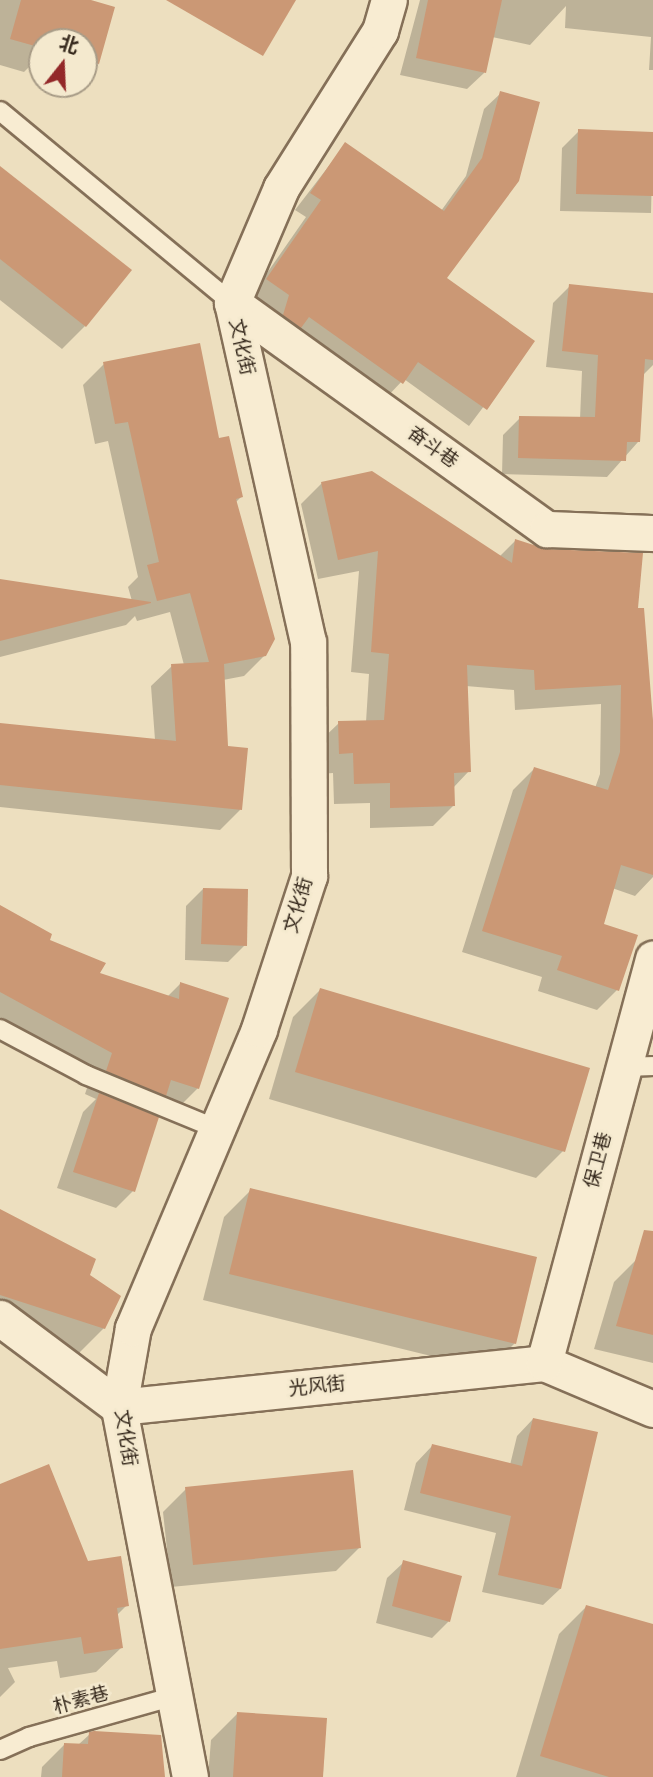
<!DOCTYPE html>
<html>
<head>
<meta charset="utf-8">
<style>
	body { margin:0 }
	#map { position:relative; width:653px; height:1777px; overflow:hidden; background:#eddfbf; font-family:"Roboto Serif","Noto Sans SC",serif }
	div>[style] { position:absolute }
	.shadow>* { inset:0; background:#0003 }
	.building>* { inset:0; background:#cb9875 }
	.roads { filter:drop-shadow(2px 0 #857058) drop-shadow(-2px 0 #857058) drop-shadow(0 2px #857058) drop-shadow(0 -2px #857058) }
	.lane>* { height:18px; margin:-9px; padding:0 9px; transform-origin:9px; border-radius:9px; background:#f8ecd2 }
	.street>* { height:35px; margin:-17.5px; padding:0 17.5px; transform-origin:17.5px; border-radius:17.5px; background:#f8ecd2 }
	span { translate:-50% -50%; white-space:nowrap; text-align:center; line-height:1.15; -webkit-text-stroke:5px #f4e9ce; paint-order:stroke }
	.street-label { font-size:19px; color:#35281c }
	.north { position:absolute; left:28px; top:28px; width:70px; height:70px; box-sizing:border-box; background:#f4e9ce; border:2px solid #a89c87; border-radius:50%; rotate:18deg; font-size:19px; font-weight:700; line-height:28px; text-align:center; color:#35281c }
	.north::after { content:''; display:block; margin:auto; width:24px; height:32px; background:#932829; clip-path:polygon(50% 0,100% 100%,50% 72%,0 100%) }
</style>
</head>
<body>
<div id="map">
	<div class="shadow">
		<i style="clip-path:polygon(0 0,56px 0,48px 42px,42px 42px,42px 54px,24px 72px,0 65px)"></i>
		<i style="clip-path:polygon(420px 0,653px 0,653px 70px,649px 70px,651px 37px,565px 28px,566px 6px,530px 45px,492px 37px,484px 73px,467px 89px,400px 75px)"></i>
		<i style="clip-path:polygon(501px 93px,538px 103px,445px 278px,533px 341px,469px 426px,404px 379px,385px 399px,251px 296px,306px 217px,295px 210px,345px 145px,441px 211px,466px 176px,484px 109px)"></i>
		<i style="clip-path:polygon(579px 131px,653px 133px,651px 213px,560px 211px,562px 148px)"></i>
		<i style="clip-path:polygon(0 168px,85px 326px,62px 349px,0 300px)"></i>
		<i style="clip-path:polygon(570px 286px,653px 294px,653px 365px,642px 376px,638px 442px,607px 477px,502px 474px,503px 435px,520px 418px,580px 419px,582px 371px,546px 367px,553px 303px)"></i>
		<i style="clip-path:polygon(104px 364px,218px 440px,241px 497px,235px 503px,265px 655px,244px 676px,223px 680px,226px 748px,240px 810px,220px 830px,0 807px,0 725px,155px 740px,151px 686px,172px 666px,184px 665px,170px 612px,137px 621px,135px 616px,126px 625px,0 657px,0 581px,132px 601px,128px 587px,138px 577px,108px 441px,95px 444px,83px 385px)"></i>
		<i style="clip-path:polygon(322px 483px,500px 556px,515px 541px,636px 610px,653px 723px,653px 877px,635px 896px,612px 888px,602px 925px,617px 990px,597px 1010px,538px 991px,542px 977px,462px 952px,513px 790px,534px 769px,595px 788px,600px 774px,601px 704px,515px 710px,514px 690px,466px 686px,469px 771px,453px 788px,453px 806px,433px 826px,370px 828px,370px 803px,334px 804px,333px 773px,319px 774px,318px 743px,339px 723px,366px 722px,369px 674px,351px 672px,359px 571px,318px 579px,301px 504px)"></i>
		<i style="clip-path:polygon(203px 889px,245px 945px,228px 962px,185px 960px,186px 906px)"></i>
		<i style="clip-path:polygon(0 907px,98px 974px,167px 997px,180px 984px,198px 1088px,175px 1111px,154px 1105px,145px 1114px,133px 1191px,116px 1208px,57px 1188px,83px 1112px,96px 1099px,85px 1094px,91px 1076px,0 1027px)"></i>
		<i style="clip-path:polygon(320px 990px,563px 1151px,536px 1178px,269px 1099px,293px 1017px)"></i>
		<i style="clip-path:polygon(251px 1190px,515px 1343px,488px 1370px,203px 1300px,224px 1217px)"></i>
		<i style="clip-path:polygon(0 1211px,88px 1276px,104px 1328px,77px 1355px,0 1329px)"></i>
		<i style="clip-path:polygon(637px 1259px,653px 1263px,653px 1363px,594px 1349px,614px 1282px)"></i>
		<i style="clip-path:polygon(533px 1419px,560px 1589px,543px 1605px,482px 1592px,496px 1533px,404px 1510px,416px 1463px,432px 1446px,510px 1465px,517px 1436px)"></i>
		<i style="clip-path:polygon(0 1485px,87px 1563px,127px 1605px,116px 1616px,121px 1648px,96px 1672px,60px 1678px,57px 1661px,8px 1668px,15px 1682px,0 1697px)"></i>
		<i style="clip-path:polygon(186px 1489px,359px 1548px,336px 1571px,171px 1587px,163px 1512px)"></i>
		<i style="clip-path:polygon(404px 1562px,449px 1621px,432px 1638px,376px 1623px,387px 1578px)"></i>
		<i style="clip-path:polygon(586px 1607px,653px 1626px,653px 1777px,516px 1777px,559px 1634px)"></i>
		<i style="clip-path:polygon(238px 1713px,321px 1777px,208px 1777px,211px 1740px)"></i>
		<i style="clip-path:polygon(90px 1734px,160px 1737px,161px 1777px,41px 1777px,42px 1767px,65px 1744px,78px 1745px)"></i>
	</div>
	<div class="building">
		<i style="clip-path:polygon(21px 0,91px 0,115px 7px,99px 64px,84px 60px,84px 42px,42px 42px,42px 48px,10px 39px)"></i>
		<i style="clip-path:polygon(166px 0,296px 0,263px 56px)"></i>
		<i style="clip-path:polygon(428px 0,502px 0,486px 73px,416px 58px)"></i>
		<i style="clip-path:polygon(500px 91px,540px 102px,519px 181px,447px 278px,535px 341px,487px 410px,418px 362px,403px 384px,309px 317px,301px 328px,283px 315px,289px 295px,266px 279px,321px 200px,310px 193px,345px 142px,444px 211px,482px 158px)"></i>
		<i style="clip-path:polygon(578px 129px,653px 132px,653px 196px,576px 194px)"></i>
		<i style="clip-path:polygon(0 166px,132px 270px,86px 327px,0 259px)"></i>
		<i style="clip-path:polygon(569px 284px,653px 293px,653px 360px,645px 359px,640px 442px,627px 442px,626px 461px,518px 458px,519px 416px,595px 417px,598px 355px,562px 351px)"></i>
		<i style="clip-path:polygon(200px 343px,219px 438px,229px 436px,243px 497px,236px 499px,275px 639px,266px 656px,224px 664px,228px 746px,248px 748px,242px 810px,0 785px,0 723px,176px 741px,171px 664px,209px 662px,190px 593px,157px 601px,147px 565px,159px 562px,128px 422px,115px 424px,103px 362px)"></i>
		<i style="clip-path:polygon(372px 471px,512px 563px,515px 539px,546px 549px,643px 553px,638px 608px,644px 608px,653px 721px,653px 875px,621px 865px,604px 924px,638px 935px,619px 991px,557px 970px,562px 956px,482px 931px,534px 767px,608px 790px,620px 752px,621px 685px,535px 690px,534px 670px,467px 665px,471px 772px,454px 773px,455px 806px,390px 808px,390px 783px,354px 784px,353px 753px,339px 754px,338px 721px,384px 720px,389px 654px,371px 652px,378px 551px,338px 560px,321px 482px)"></i>
		<i style="clip-path:polygon(0 579px,151px 602px,151px 603px,0 641px)"></i>
		<i style="clip-path:polygon(203px 888px,248px 889px,247px 946px,201px 944px)"></i>
		<i style="clip-path:polygon(0 905px,52px 934px,50px 940px,106px 963px,100px 973px,179px 999px,180px 982px,229px 998px,199px 1089px,171px 1080px,166px 1096px,106px 1071px,112px 1053px,0 992px)"></i>
		<i style="clip-path:polygon(320px 988px,590px 1068px,565px 1152px,295px 1072px)"></i>
		<i style="clip-path:polygon(99px 1093px,159px 1117px,135px 1192px,73px 1172px)"></i>
		<i style="clip-path:polygon(250px 1188px,537px 1257px,516px 1344px,229px 1274px)"></i>
		<i style="clip-path:polygon(0 1209px,96px 1259px,90px 1275px,121px 1296px,105px 1329px,0 1295px)"></i>
		<i style="clip-path:polygon(644px 1230px,653px 1231px,653px 1335px,616px 1326px)"></i>
		<i style="clip-path:polygon(533px 1418px,598px 1432px,561px 1589px,498px 1575px,511px 1516px,420px 1493px,432px 1444px,522px 1466px)"></i>
		<i style="clip-path:polygon(49px 1464px,88px 1561px,121px 1556px,129px 1606px,117px 1608px,123px 1648px,84px 1654px,81px 1637px,0 1649px,0 1484px)"></i>
		<i style="clip-path:polygon(353px 1470px,361px 1548px,193px 1565px,185px 1487px)"></i>
		<i style="clip-path:polygon(403px 1560px,462px 1576px,450px 1622px,392px 1606px)"></i>
		<i style="clip-path:polygon(586px 1605px,653px 1624px,653px 1777px,609px 1777px,540px 1756px)"></i>
		<i style="clip-path:polygon(237px 1712px,327px 1718px,323px 1777px,233px 1777px)"></i>
		<i style="clip-path:polygon(94px 1731px,161px 1735px,165px 1777px,62px 1777px,64px 1743px,88px 1744px,89px 1732px)"></i>
	</div>
	<div class="roads">
		<div class="lane">
			<i style="left:0;top:111px;width:301px;rotate:39.6deg"></i>
			<i style="left:0;top:1029px;width:98px;rotate:28.1deg"></i>
			<i style="left:86px;top:1075px;width:142px;rotate:22.4deg"></i>
			<i style="left:624px;top:1067px;width:29px;rotate:-2deg"></i>
			<i style="left:0;top:1750px;width:32px;rotate:-24deg"></i>
			<i style="left:29px;top:1737px;width:152px;rotate:-15.7deg"></i>
		</div>
		<div class="street">
			<i style="left:232px;top:303px;width:388px;rotate:35.7deg"></i>
			<i style="left:547px;top:529px;width:106px;rotate:2.2deg"></i>
			<i style="left:0;top:1318px;width:149px;rotate:36.8deg"></i>
			<i style="left:119px;top:1407px;width:427px;rotate:-5.9deg"></i>
			<i style="left:544px;top:1363px;width:118px;rotate:22.9deg"></i>
			<i style="left:544px;top:1363px;width:419px;rotate:-74.9deg"></i>
			<i style="left:190px;top:1777px;width:377px;rotate:-100.9deg"></i>
			<i style="left:119px;top:1407px;width:80px;rotate:-80deg"></i>
			<i style="left:133px;top:1328px;width:324px;rotate:-67.1deg"></i>
			<i style="left:259px;top:1029px;width:161px;rotate:-71.9deg"></i>
			<i style="left:309px;top:876px;width:234px;rotate:-90.2deg"></i>
			<i style="left:308px;top:642px;width:347px;rotate:-102.6deg"></i>
			<i style="left:232px;top:303px;width:125px;rotate:-66.9deg"></i>
			<i style="left:281px;top:188px;width:186px;rotate:-57.8deg"></i>
			<i style="left:380px;top:31px;width:32px;rotate:-74deg"></i>
		</div>
	</div>
	<div class="street-label">
		<span style="left:242px;top:347px;rotate:77deg">文化街</span>
		<span style="left:433px;top:447px;rotate:36deg">奋斗巷</span>
		<span style="left:298px;top:905px;rotate:-74deg">文化街</span>
		<span style="left:598px;top:1160px;rotate:-75deg">保卫巷</span>
		<span style="left:317px;top:1386px;rotate:-6deg">光风街</span>
		<span style="left:126px;top:1438px;rotate:81deg">文化街</span>
		<span style="left:81px;top:1700px;rotate:-15deg">朴素巷</span>
	</div>
	<div class="north">北</div>
</div>
</body>
</html>
